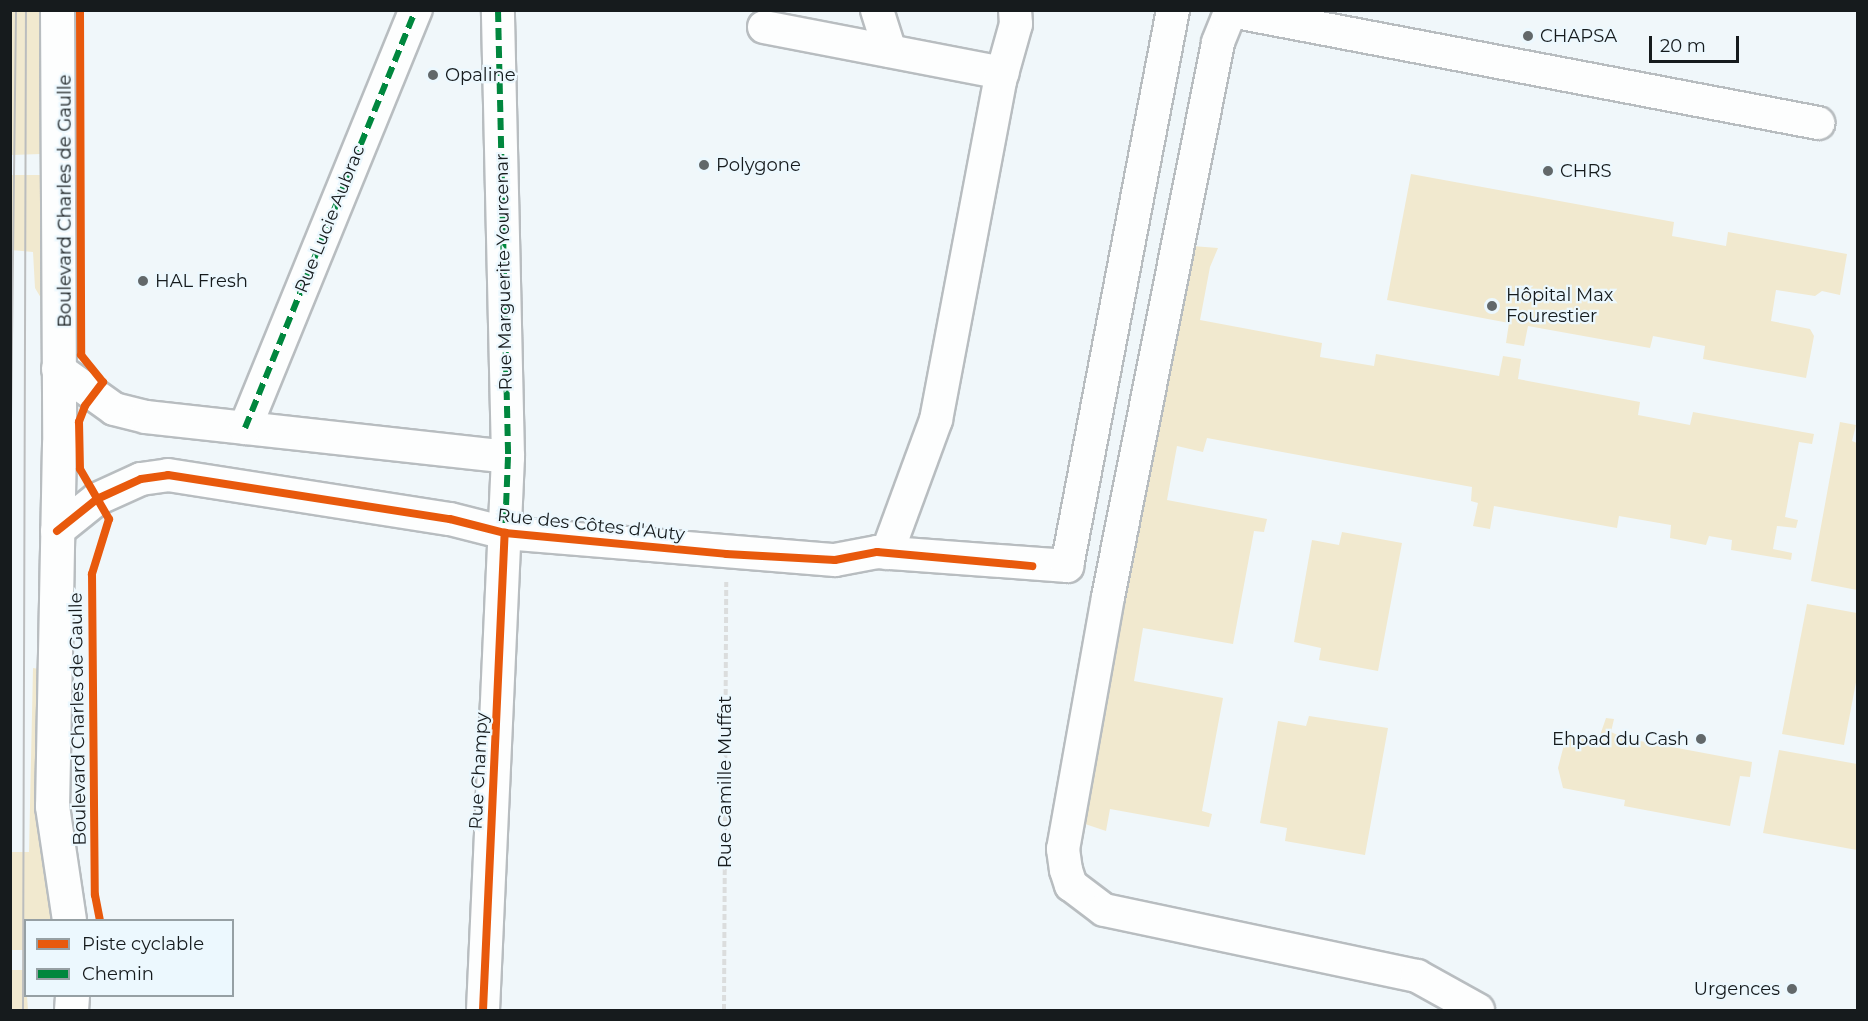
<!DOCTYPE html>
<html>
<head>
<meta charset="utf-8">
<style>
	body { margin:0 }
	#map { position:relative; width:1868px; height:1021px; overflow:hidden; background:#f0f7fa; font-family:Montserrat,sans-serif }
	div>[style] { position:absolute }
	.green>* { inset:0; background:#f1e9cf }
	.path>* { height:4px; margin-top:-2px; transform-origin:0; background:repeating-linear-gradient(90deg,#dbdddd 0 6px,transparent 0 9px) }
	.roads { filter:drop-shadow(2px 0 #b8bdc0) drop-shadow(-2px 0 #b8bdc0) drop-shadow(0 2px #b8bdc0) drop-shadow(0 -2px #b8bdc0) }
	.minor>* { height:32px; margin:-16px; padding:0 16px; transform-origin:16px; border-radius:16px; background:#fdfefe }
	.major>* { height:33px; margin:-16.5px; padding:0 16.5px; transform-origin:16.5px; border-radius:16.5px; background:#fdfefe }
	.tram>* { height:1.5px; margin:-0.75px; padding:0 0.75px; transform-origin:0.75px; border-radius:0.75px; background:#bbbdbe }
	.quiet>* { height:6px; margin-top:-3px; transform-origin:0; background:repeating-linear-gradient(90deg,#00873e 0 12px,transparent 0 18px) }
	.cycleway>* { height:8px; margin:-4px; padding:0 4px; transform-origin:4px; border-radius:4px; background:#e8590c }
	.dots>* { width:16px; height:16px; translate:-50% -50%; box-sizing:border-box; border:3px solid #ecf8fe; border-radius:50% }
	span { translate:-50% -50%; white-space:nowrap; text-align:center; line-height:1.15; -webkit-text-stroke:4.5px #ecf8fe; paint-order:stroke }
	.poi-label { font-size:18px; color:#161b1d }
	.left { translate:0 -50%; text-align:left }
	.right { translate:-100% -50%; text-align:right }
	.street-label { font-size:18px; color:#161b1d }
	.frame { position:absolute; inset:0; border:12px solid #161b1d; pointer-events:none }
	.legend { position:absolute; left:24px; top:919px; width:210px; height:78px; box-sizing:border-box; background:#ecf8fe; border:2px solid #96a0a4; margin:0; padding:8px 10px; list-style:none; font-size:18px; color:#161b1d }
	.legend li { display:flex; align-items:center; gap:12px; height:30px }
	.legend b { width:30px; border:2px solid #96a0a4 }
	.scale { position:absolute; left:1649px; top:36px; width:90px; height:27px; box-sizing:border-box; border:3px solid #161b1d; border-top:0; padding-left:8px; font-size:18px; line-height:21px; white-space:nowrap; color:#161b1d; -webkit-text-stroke:4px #ecf8fe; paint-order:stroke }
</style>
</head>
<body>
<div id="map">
	<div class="green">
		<i style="clip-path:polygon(10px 11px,41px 11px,41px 154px,11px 155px)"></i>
		<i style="clip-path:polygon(1411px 174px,1674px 222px,1672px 236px,1726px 246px,1728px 232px,1847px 254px,1840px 295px,1822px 291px,1815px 296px,1776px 290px,1771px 321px,1810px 329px,1814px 336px,1806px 378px,1703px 359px,1705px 346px,1653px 336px,1650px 348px,1528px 326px,1524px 346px,1506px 343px,1509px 323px,1387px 300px)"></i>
		<i style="clip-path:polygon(11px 175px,41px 175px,41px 298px,35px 288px,33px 252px,11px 250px)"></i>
		<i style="clip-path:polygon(1192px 246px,1218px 248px,1210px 267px,1200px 320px,1322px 343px,1320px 357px,1374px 366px,1376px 354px,1499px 376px,1503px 356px,1521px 359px,1518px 379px,1640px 402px,1638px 415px,1690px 425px,1693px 412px,1814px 434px,1812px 444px,1799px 442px,1785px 517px,1798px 520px,1796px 528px,1777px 526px,1773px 549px,1792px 553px,1791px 560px,1731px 550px,1732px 540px,1709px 536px,1706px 545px,1670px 538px,1671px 525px,1619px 516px,1617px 528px,1494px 506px,1490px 529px,1473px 526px,1478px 503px,1471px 501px,1472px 487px,1207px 438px,1203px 452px,1177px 446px,1167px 500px,1267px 519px,1264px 532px,1254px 531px,1233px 644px,1143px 628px,1134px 681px,1223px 698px,1202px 811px,1212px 814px,1209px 827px,1110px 809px,1106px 831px,1076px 821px)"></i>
		<i style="clip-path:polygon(1840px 422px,1856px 425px,1852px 441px,1857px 443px,1857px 590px,1811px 581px)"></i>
		<i style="clip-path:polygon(1342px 532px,1402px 543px,1378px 671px,1319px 660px,1321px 648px,1294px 642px,1312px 540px,1339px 545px)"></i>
		<i style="clip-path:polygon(1807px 604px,1857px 613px,1857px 677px,1844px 745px,1782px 734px)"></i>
		<i style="clip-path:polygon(33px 668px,39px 669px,38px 830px,53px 920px,26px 920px,25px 950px,11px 950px,11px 852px,29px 852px)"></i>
		<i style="clip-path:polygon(1309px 716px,1388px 728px,1365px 855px,1285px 841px,1287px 828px,1260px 823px,1278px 721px,1306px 726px)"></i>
		<i style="clip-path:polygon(1606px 718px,1614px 719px,1611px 732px,1624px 738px,1752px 762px,1750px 777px,1740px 776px,1730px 826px,1624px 806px,1625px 800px,1563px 788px,1558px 768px,1567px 733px,1598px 741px)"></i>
		<i style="clip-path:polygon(1779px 750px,1857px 764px,1857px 850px,1763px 833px)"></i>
		<i style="clip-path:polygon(11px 970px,25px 970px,28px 1010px,11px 1010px)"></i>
	</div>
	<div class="path">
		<i style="left:724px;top:1010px;width:428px;rotate:-89.7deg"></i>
	</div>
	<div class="roads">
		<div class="minor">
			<i style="left:877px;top:10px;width:43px;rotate:72.4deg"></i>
			<i style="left:1231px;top:10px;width:35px;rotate:112deg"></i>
			<i style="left:1218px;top:43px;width:565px;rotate:101.23deg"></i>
			<i style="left:1108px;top:597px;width:256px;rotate:100.1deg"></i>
			<i style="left:1063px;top:849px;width:21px;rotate:82deg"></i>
			<i style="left:1066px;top:870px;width:16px;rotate:72deg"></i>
			<i style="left:1071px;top:885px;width:41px;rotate:37.1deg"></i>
			<i style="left:1104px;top:910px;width:320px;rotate:11.9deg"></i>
			<i style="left:1417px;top:976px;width:70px;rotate:29.1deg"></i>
			<i style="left:1231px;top:11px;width:598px;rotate:10.8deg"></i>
			<i style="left:764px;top:27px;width:243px;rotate:10.9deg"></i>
			<i style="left:58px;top:369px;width:69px;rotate:35.5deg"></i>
			<i style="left:114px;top:409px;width:33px;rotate:14deg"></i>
			<i style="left:146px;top:417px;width:364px;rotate:6.3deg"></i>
			<i style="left:245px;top:428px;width:452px;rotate:-67.8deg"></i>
			<i style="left:57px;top:531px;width:51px;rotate:-38.7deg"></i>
			<i style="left:97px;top:499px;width:48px;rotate:-24.4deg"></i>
			<i style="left:141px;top:479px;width:27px;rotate:-8deg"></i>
			<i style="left:168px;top:475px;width:285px;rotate:8.9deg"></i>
			<i style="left:450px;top:519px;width:57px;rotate:14.3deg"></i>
			<i style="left:505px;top:533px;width:331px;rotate:4.7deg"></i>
			<i style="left:835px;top:560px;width:43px;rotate:-10.8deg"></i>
			<i style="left:877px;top:552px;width:191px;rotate:4.2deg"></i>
			<i style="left:1067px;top:566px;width:566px;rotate:-79.21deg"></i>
			<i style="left:887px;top:553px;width:142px;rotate:-69.8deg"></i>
			<i style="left:936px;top:420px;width:345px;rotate:-79.3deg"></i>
			<i style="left:1000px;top:81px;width:59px;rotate:-74.3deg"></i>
			<i style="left:1016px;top:24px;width:14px;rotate:-94deg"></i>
			<i style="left:483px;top:1010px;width:554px;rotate:-87.41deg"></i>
			<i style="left:508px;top:457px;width:447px;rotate:-91.3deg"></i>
		</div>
		<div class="major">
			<i style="left:57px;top:10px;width:434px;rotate:89.7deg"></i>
			<i style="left:59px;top:444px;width:362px;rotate:91.1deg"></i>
			<i style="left:52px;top:806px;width:115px;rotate:81.5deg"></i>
			<i style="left:71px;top:1010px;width:14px;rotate:-86deg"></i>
		</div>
	</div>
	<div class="tram">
		<i style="left:10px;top:503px;width:493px;rotate:-89.3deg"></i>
		<i style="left:23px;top:1010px;width:1000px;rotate:-89.83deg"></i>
	</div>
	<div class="quiet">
		<i style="left:498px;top:10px;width:447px;rotate:88.7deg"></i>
		<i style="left:508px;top:457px;width:76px;rotate:92.3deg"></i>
		<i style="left:245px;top:428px;width:452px;rotate:-67.8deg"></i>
	</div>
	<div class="cycleway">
		<i style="left:80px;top:10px;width:345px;rotate:89.8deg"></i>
		<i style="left:81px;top:355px;width:35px;rotate:51deg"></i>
		<i style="left:103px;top:382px;width:30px;rotate:127deg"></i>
		<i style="left:85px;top:406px;width:17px;rotate:111deg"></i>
		<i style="left:79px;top:422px;width:47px;rotate:88.8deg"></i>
		<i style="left:80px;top:469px;width:58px;rotate:59.9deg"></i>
		<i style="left:109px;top:519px;width:58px;rotate:107.2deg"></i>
		<i style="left:92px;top:574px;width:321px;rotate:89.5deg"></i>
		<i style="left:95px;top:895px;width:25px;rotate:79deg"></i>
		<i style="left:57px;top:531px;width:51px;rotate:-38.7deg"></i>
		<i style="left:97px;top:499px;width:48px;rotate:-24.4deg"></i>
		<i style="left:141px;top:479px;width:27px;rotate:-8deg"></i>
		<i style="left:168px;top:475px;width:285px;rotate:8.9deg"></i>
		<i style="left:450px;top:519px;width:57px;rotate:14.3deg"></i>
		<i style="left:505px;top:533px;width:222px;rotate:5.4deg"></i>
		<i style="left:726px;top:554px;width:109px;rotate:3.2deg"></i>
		<i style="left:835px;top:560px;width:43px;rotate:-10.8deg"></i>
		<i style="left:877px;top:552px;width:156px;rotate:5.2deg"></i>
		<i style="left:483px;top:1010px;width:478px;rotate:-87.4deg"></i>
	</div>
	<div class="dots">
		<i style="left:1528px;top:36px;background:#62686a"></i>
		<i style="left:433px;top:75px;background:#62686a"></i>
		<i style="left:704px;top:165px;background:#62686a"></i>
		<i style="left:1548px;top:171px;background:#62686a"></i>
		<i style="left:143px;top:281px;background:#62686a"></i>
		<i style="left:1492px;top:306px;background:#62686a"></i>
		<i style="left:1701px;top:739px;background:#62686a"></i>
		<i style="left:1792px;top:989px;background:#62686a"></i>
	</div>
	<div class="poi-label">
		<span class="left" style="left:1540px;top:36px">CHAPSA</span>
		<span class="left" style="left:445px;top:75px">Opaline</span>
		<span class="left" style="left:716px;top:165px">Polygone</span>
		<span class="left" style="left:1560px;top:171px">CHRS</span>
		<span class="left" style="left:155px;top:281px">HAL Fresh</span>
		<span class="left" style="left:1506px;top:306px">Hôpital Max<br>Fourestier</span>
		<span class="right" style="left:1689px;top:739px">Ehpad du Cash</span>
		<span class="right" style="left:1780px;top:989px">Urgences</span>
	</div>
	<div class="street-label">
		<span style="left:65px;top:201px;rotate:-90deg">Boulevard Charles de Gaulle</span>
		<span style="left:330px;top:219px;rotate:-68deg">Rue Lucie Aubrac</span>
		<span style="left:504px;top:272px;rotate:-91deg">Rue Marguerite Yourcenar</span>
		<span style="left:591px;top:525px;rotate:6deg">Rue des Côtes d'Auty</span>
		<span style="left:78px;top:719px;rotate:-91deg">Boulevard Charles de Gaulle</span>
		<span style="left:479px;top:771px;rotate:-87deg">Rue Champy</span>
		<span style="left:725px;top:782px;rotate:-90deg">Rue Camille Muffat</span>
	</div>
	<div class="frame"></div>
	<ul class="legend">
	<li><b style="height:8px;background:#e8590c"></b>Piste cyclable</li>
	<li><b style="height:8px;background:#00873e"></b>Chemin</li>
	</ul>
	<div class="scale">20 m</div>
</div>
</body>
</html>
